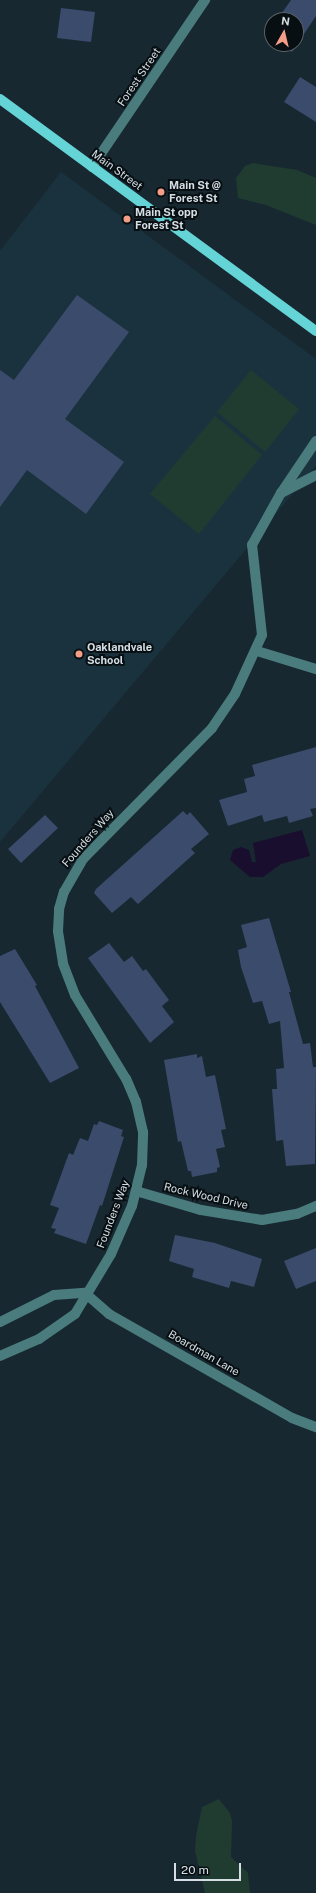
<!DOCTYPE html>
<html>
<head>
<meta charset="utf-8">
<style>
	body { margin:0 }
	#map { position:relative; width:316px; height:1893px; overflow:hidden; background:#172830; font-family:"Public Sans",sans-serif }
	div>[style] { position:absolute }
	.built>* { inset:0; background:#1a323e }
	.green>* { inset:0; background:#203c30 }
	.water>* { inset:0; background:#190e2d }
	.building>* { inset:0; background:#3a4b6c }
	.minor>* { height:10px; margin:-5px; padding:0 5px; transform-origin:5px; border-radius:5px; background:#4a7c7d }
	.major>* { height:10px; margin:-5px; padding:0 5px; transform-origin:5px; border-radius:5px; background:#64d4d7 }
	.dots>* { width:11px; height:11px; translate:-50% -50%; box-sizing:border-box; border:2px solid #080f13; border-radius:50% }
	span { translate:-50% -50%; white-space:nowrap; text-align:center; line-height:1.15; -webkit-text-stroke:4px #080f13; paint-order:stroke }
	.street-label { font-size:11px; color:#d4dee4 }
	.poi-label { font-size:11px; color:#d4dee4; font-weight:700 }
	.left { translate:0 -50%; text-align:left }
	.north { position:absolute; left:264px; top:12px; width:40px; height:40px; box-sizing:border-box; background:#080f13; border:1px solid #5a6267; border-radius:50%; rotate:8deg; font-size:11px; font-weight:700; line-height:16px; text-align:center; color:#d4dee4 }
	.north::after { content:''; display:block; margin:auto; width:14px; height:18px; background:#f49e87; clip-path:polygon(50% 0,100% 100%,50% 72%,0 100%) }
	.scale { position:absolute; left:174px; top:1863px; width:67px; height:18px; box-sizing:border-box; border:2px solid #d4dee4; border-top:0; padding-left:5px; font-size:12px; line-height:14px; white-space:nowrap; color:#d4dee4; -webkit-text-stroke:3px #080f13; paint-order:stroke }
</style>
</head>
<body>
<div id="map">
	<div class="built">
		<i style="clip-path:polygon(61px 172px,316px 359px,316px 466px,0 842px,0 251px)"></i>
	</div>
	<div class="green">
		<i style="clip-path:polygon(253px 163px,297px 170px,316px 178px,316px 225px,266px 205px,238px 198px,236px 178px,245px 166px)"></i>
		<i style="clip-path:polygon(251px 370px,299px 409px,265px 452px,217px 412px)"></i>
		<i style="clip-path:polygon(215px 416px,262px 455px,199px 534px,150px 494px)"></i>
		<i style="clip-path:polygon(219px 1799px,230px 1813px,232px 1821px,231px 1857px,248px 1873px,250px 1893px,205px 1893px,195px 1851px,196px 1836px,202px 1807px)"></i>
	</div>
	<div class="water">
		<i style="clip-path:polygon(302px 830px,310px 856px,281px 864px,263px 877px,250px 877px,230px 860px,233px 850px,241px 847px,249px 850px,252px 862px,256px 862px,253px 843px)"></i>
	</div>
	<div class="building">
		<i style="clip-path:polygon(291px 0,316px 0,316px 16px,292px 52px,279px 44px,296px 44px,296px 20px,277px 20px)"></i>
		<i style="clip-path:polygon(61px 8px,95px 12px,91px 42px,57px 38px)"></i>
		<i style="clip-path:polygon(300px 77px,316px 87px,316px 122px,284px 102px)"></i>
		<i style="clip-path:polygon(77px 295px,129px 332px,65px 419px,124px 462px,86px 514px,27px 470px,0 507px,0 370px,14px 380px)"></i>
		<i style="clip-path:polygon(316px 747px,316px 808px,310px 809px,313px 816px,289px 823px,287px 816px,264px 822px,262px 815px,228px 826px,219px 800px,247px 792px,244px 779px,255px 776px,252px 765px)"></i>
		<i style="clip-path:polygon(183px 811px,187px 815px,190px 812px,209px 834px,191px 849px,195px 853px,138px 904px,131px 897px,112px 913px,94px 893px,96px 889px)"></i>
		<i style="clip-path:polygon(45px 815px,58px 828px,21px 863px,8px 849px)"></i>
		<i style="clip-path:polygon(269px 918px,291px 992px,289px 992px,303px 1044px,310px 1043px,313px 1067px,316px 1067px,315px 1164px,286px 1166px,283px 1140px,276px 1141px,272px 1089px,277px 1089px,276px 1069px,284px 1068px,280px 1021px,269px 1024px,262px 1001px,253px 1003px,241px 967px,238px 950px,247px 947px,241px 925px)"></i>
		<i style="clip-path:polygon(109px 943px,124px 962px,132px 956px,143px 971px,146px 969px,169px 1000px,162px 1006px,174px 1022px,150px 1043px,88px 958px)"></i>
		<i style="clip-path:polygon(15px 949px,37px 985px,35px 986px,79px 1068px,50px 1083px,0 1002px,0 956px)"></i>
		<i style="clip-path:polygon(197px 1054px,197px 1058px,202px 1056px,206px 1077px,215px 1075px,226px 1129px,221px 1130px,225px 1147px,216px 1149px,220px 1167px,217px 1168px,217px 1172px,192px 1177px,191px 1171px,188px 1171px,181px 1141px,178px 1142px,164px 1060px)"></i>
		<i style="clip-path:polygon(99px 1121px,123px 1130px,121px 1136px,124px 1137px,102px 1206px,100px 1205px,86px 1244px,54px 1233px,56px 1229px,51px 1228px,59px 1208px,50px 1205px,69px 1153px,73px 1155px,80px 1138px,88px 1141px,94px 1124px,97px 1125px)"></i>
		<i style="clip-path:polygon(175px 1235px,215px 1243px,262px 1259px,254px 1287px,231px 1281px,229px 1288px,192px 1277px,194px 1269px,169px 1261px)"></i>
		<i style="clip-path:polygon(316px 1248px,316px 1281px,296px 1289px,284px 1261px)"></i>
	</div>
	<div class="minor">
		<i style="left:92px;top:167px;width:202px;rotate:-55.9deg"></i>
		<i style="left:316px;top:441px;width:63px;rotate:123.9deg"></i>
		<i style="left:281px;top:493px;width:39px;rotate:-27deg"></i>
		<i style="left:257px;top:651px;width:62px;rotate:17deg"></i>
		<i style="left:136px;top:1191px;width:68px;rotate:16.3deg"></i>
		<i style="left:201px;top:1210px;width:62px;rotate:9.3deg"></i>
		<i style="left:262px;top:1220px;width:36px;rotate:-10deg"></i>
		<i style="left:297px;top:1214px;width:21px;rotate:-23deg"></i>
		<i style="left:85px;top:1293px;width:32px;rotate:41deg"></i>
		<i style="left:109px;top:1314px;width:210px;rotate:29.6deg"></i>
		<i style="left:292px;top:1418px;width:26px;rotate:21deg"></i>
		<i style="left:0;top:1322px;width:60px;rotate:-26.6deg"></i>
		<i style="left:54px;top:1295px;width:31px;rotate:-4deg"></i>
		<i style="left:0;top:1356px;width:43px;rotate:-23.6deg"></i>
		<i style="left:39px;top:1339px;width:44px;rotate:-34.8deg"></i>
		<i style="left:75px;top:1314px;width:70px;rotate:-59deg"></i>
		<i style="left:111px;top:1254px;width:52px;rotate:-66.4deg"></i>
		<i style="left:132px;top:1206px;width:42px;rotate:-76.3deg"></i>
		<i style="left:142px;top:1165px;width:33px;rotate:-88deg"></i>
		<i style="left:143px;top:1132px;width:31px;rotate:-103deg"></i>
		<i style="left:136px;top:1102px;width:25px;rotate:-113deg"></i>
		<i style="left:126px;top:1079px;width:98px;rotate:-121.3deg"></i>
		<i style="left:75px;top:995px;width:34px;rotate:-111deg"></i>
		<i style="left:63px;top:963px;width:32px;rotate:-99deg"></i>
		<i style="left:58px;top:931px;width:22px;rotate:-87deg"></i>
		<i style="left:59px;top:909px;width:18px;rotate:-74deg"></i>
		<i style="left:64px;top:892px;width:38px;rotate:-60deg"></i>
		<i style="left:83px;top:859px;width:184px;rotate:-45.4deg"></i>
		<i style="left:212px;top:728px;width:41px;rotate:-55.9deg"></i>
		<i style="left:235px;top:694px;width:65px;rotate:-65.4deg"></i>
		<i style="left:262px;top:635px;width:91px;rotate:-96.3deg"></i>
		<i style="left:252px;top:545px;width:60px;rotate:-60.9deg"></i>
	</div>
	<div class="major">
		<i style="left:0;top:99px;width:392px;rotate:36.3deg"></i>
	</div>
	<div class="dots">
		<i style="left:161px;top:192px;background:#f49e87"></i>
		<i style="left:127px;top:219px;background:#f49e87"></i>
		<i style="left:79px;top:654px;background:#f49e87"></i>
	</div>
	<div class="street-label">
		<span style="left:139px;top:77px;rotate:-56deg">Forest Street</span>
		<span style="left:117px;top:170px;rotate:36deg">Main Street</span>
		<span style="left:88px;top:838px;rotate:-49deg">Founders Way</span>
		<span style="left:206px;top:1196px;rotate:13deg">Rock Wood Drive</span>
		<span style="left:113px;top:1214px;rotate:-69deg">Founders Way</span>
		<span style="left:204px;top:1353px;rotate:30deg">Boardman Lane</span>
	</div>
	<div class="poi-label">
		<span class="left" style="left:169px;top:192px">Main St @<br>Forest St</span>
		<span class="left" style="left:135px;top:219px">Main St opp<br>Forest St</span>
		<span class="left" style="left:87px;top:654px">Oaklandvale<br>School</span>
	</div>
	<div class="north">N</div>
	<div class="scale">20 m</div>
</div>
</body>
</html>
